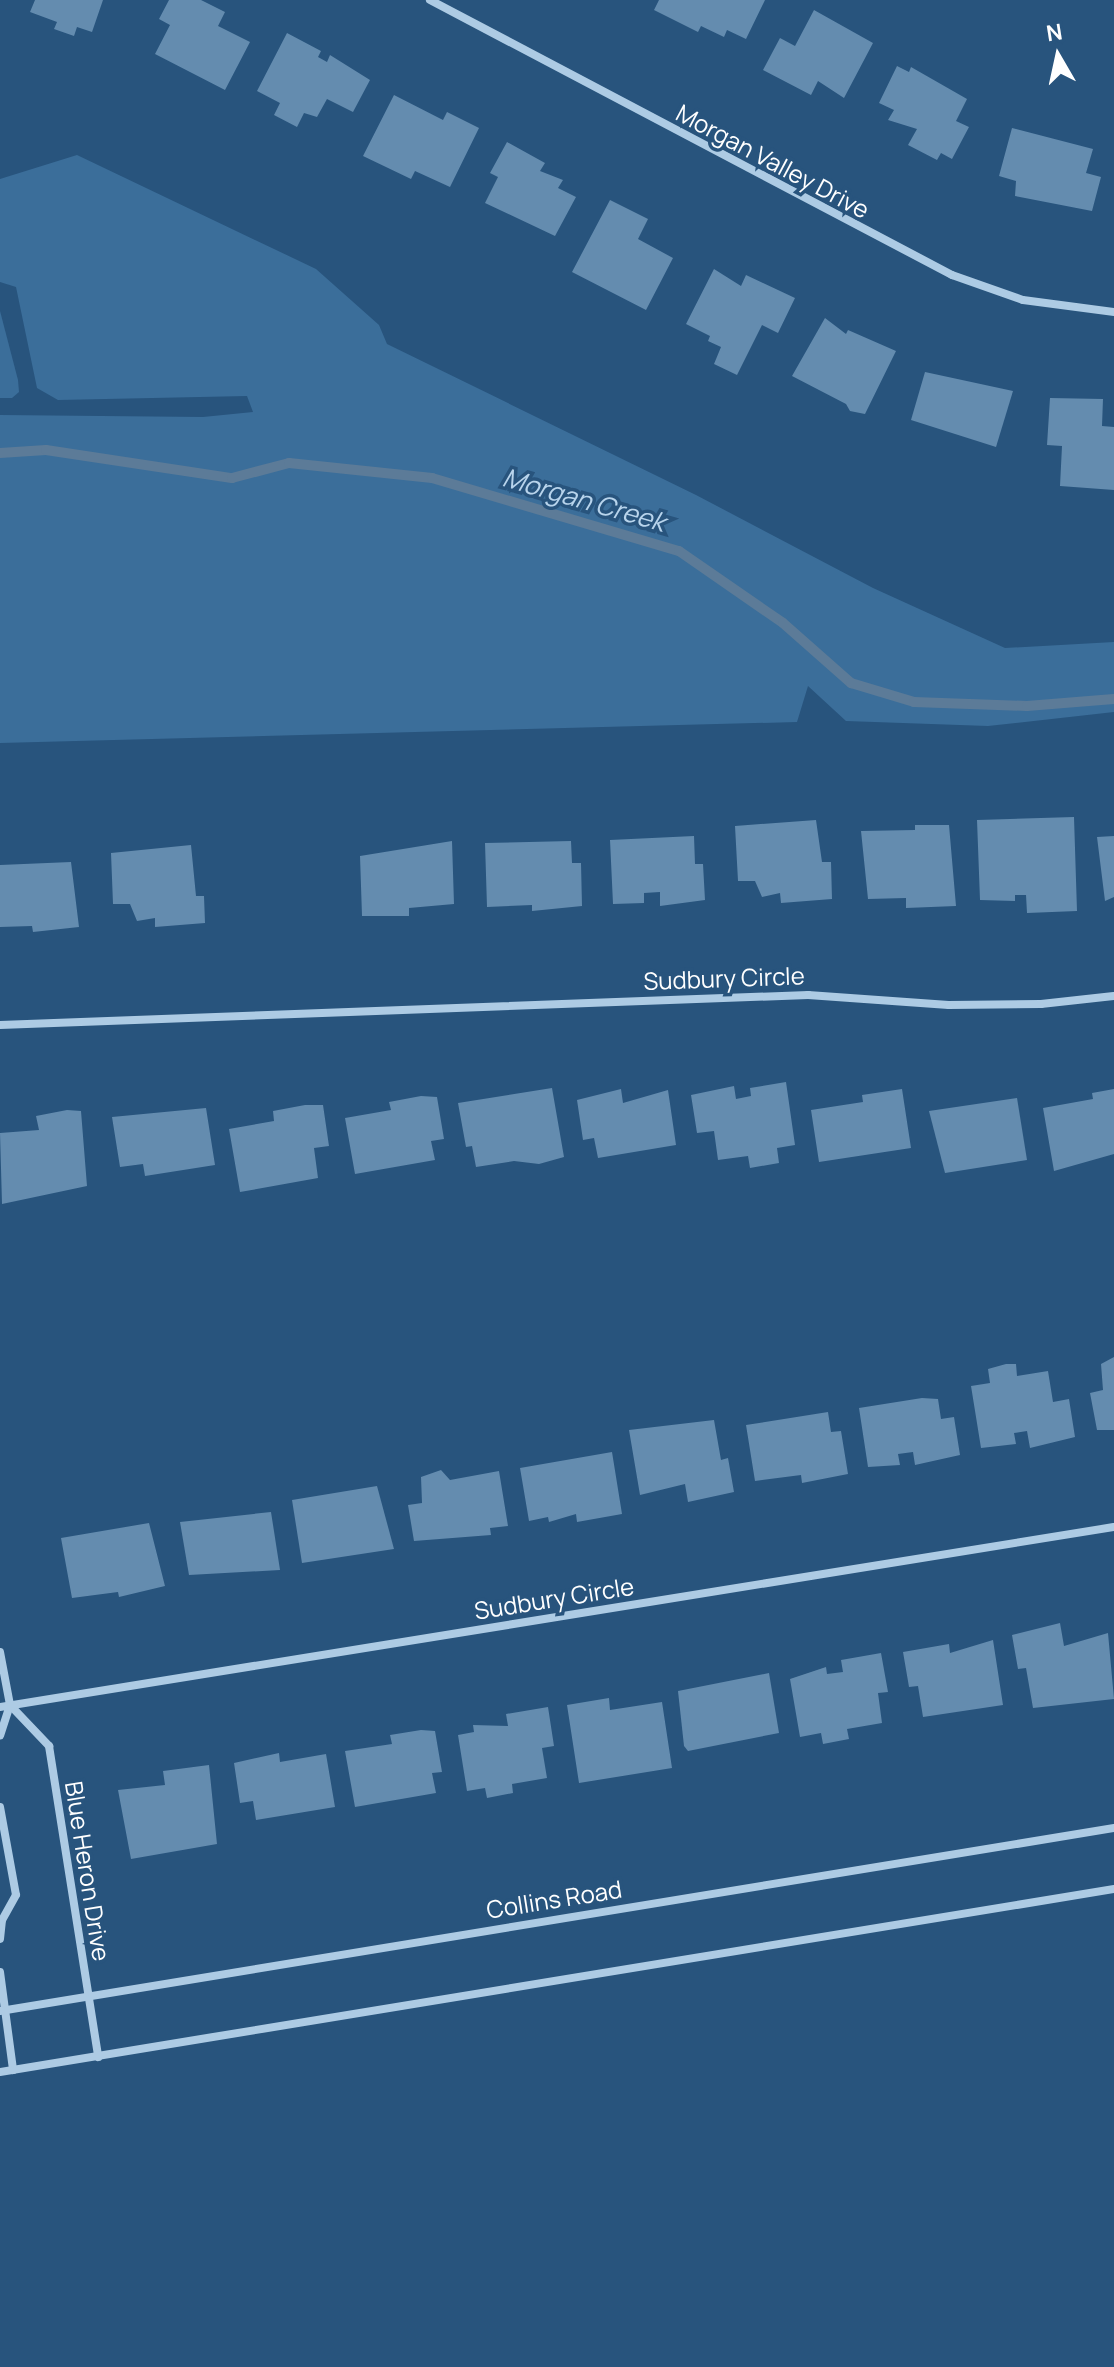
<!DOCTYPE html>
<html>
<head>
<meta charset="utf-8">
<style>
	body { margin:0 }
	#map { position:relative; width:1114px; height:2367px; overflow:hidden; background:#28547d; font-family:Manrope,sans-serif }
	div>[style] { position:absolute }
	.green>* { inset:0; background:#3b6e9a }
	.stream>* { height:10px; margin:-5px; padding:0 5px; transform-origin:5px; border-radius:5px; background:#5c7b98 }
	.building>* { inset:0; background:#648caf }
	.street>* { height:8px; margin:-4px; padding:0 4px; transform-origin:4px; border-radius:4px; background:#adcbe4 }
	span { translate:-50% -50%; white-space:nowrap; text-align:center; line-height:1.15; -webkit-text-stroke:7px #28547d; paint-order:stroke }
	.street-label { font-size:24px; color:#fff }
	.water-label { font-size:26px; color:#b8d4ec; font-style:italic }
	.north { position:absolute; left:1018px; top:16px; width:80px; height:80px; -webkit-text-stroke:6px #28547d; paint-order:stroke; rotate:351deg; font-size:22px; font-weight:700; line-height:32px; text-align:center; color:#fff }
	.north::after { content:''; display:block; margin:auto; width:28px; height:36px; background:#fff; clip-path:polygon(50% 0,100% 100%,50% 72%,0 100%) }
</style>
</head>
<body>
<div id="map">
	<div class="green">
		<i style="clip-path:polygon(77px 155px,316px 269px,379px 325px,387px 344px,696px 495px,873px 588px,1005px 648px,1114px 642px,1114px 712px,988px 726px,846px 721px,808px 686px,797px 722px,0 743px,0 415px,203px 417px,253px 412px,247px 396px,58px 400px,37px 388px,16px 287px,0 282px,0 179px)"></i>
		<i style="clip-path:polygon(0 311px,18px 380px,19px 392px,12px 398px,0 398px)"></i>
	</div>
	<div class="stream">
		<i style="left:0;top:453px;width:46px;rotate:-3.7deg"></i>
		<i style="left:46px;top:450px;width:188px;rotate:8.6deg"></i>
		<i style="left:232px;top:478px;width:59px;rotate:-14.7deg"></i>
		<i style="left:289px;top:463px;width:144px;rotate:6deg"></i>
		<i style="left:432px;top:478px;width:258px;rotate:16.5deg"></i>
		<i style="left:679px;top:551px;width:126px;rotate:34.7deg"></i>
		<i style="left:783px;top:623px;width:91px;rotate:41.4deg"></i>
		<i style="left:851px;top:683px;width:66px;rotate:16.8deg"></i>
		<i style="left:914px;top:702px;width:113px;rotate:2deg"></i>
		<i style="left:1027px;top:706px;width:87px;rotate:-4.6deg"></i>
	</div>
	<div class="building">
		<i style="clip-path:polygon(35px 0,103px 0,92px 32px,77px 27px,74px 36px,54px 29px,57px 22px,30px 12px)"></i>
		<i style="clip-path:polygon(169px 0,201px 0,225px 12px,218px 26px,250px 42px,225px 90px,155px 54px,170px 25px,159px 19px)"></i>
		<i style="clip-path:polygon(659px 0,765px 0,746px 39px,727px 30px,724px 37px,701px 26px,698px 32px,654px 10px)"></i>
		<i style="clip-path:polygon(814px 10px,873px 43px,844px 98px,818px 81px,811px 95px,763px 70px,780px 38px,795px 46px)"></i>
		<i style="clip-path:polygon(287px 33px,321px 51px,318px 57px,327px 62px,330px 55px,370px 80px,353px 112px,327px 99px,317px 117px,304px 113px,297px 127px,274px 115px,280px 103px,257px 91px)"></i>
		<i style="clip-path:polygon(897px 66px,909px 72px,911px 67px,967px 99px,956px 121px,969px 127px,952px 159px,941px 153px,937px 160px,908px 145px,917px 129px,888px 120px,894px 110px,879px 103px)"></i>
		<i style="clip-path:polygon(394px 95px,443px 120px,447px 112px,479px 128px,450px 187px,415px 171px,411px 179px,363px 156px)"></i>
		<i style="clip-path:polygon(1012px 128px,1093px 149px,1086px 173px,1101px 177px,1092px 211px,1015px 196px,1016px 181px,999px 176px)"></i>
		<i style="clip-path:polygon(507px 142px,545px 163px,540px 171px,563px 180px,558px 188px,576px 197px,555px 236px,485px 203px,498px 177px,490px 173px)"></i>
		<i style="clip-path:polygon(610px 200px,648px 219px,638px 239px,673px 258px,646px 310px,572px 272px)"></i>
		<i style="clip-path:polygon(714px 269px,741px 286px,746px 275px,795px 298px,778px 333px,762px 325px,737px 375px,714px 364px,721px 347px,708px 341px,710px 336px,686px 324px)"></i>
		<i style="clip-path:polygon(825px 318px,846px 334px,848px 330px,896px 351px,865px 414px,850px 411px,846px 404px,792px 376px)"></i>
		<i style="clip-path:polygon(925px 372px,1013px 391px,996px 447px,911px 420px)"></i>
		<i style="clip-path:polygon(1050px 398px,1103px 399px,1102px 426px,1114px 427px,1114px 490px,1060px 486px,1062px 446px,1047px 445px)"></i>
		<i style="clip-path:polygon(1074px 817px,1077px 911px,1027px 913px,1026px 895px,1015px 895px,1015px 901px,980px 900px,977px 820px)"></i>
		<i style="clip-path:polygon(816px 820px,822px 862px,831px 862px,832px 899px,781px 903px,780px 893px,762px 897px,755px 881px,738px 881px,735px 826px)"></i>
		<i style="clip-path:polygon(915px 825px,949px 825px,956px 906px,906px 908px,906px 898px,868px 899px,861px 831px,915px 830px)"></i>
		<i style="clip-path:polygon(694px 836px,695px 864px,703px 864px,705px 900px,660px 906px,660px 892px,644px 893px,644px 903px,613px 904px,610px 840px)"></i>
		<i style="clip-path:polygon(1114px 836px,1114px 897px,1105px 901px,1097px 837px)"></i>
		<i style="clip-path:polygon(452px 841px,454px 904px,409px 908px,409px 916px,362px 916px,360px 856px)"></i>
		<i style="clip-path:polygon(571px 841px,572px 863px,581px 863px,582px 906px,532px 911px,532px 905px,487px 907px,485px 843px)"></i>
		<i style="clip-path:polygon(191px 845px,196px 896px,204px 896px,205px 923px,155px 927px,155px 918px,137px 921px,130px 904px,113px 904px,111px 853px)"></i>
		<i style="clip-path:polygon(71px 862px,79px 927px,33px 932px,32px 926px,0 927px,0 865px)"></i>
		<i style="clip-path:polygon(786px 1082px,795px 1145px,777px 1148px,779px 1163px,750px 1168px,748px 1156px,718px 1160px,714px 1131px,697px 1133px,691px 1095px,734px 1086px,736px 1099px,751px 1096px,750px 1088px)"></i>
		<i style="clip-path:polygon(552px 1088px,564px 1157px,539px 1164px,514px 1161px,476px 1167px,472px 1146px,466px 1147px,458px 1103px)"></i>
		<i style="clip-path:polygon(621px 1089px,623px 1103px,668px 1090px,676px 1145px,598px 1158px,594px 1138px,583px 1140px,577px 1100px)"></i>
		<i style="clip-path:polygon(902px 1089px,911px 1148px,819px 1162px,811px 1110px,863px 1102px,862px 1095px)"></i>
		<i style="clip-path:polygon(1114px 1089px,1114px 1154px,1054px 1171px,1043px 1108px,1093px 1099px,1092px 1093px)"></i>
		<i style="clip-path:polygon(421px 1096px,437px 1097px,444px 1139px,431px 1141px,435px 1160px,355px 1174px,345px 1118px,391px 1110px,389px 1102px)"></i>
		<i style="clip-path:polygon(1017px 1098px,1027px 1160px,945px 1173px,929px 1111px)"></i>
		<i style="clip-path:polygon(305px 1105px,323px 1105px,329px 1146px,314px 1148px,318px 1178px,240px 1192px,229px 1129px,274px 1121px,273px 1111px)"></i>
		<i style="clip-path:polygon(206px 1108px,215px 1165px,145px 1176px,143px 1164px,120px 1167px,112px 1117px)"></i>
		<i style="clip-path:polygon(67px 1110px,81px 1111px,87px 1186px,2px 1204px,0 1133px,39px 1130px,36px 1116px)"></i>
		<i style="clip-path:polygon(1114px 1357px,1114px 1430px,1097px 1430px,1090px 1393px,1103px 1390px,1101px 1364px)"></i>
		<i style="clip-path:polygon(1006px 1364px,1016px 1364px,1017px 1376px,1048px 1371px,1053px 1402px,1069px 1399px,1075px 1437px,1030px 1448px,1027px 1431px,1014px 1433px,1016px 1444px,981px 1448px,971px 1386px,990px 1383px,988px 1369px)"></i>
		<i style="clip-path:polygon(922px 1398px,938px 1399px,941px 1419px,954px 1417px,960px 1455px,915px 1465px,913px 1452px,898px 1454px,900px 1465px,868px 1467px,859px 1408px)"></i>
		<i style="clip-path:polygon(828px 1412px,831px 1432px,841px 1431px,848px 1474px,802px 1483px,801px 1475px,755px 1481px,746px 1425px)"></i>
		<i style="clip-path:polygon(714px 1420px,721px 1460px,728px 1458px,734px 1492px,688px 1502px,685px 1484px,640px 1495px,629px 1430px)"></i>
		<i style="clip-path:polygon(612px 1452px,622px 1514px,577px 1522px,576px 1514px,549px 1522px,548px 1517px,529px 1521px,520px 1468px)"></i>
		<i style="clip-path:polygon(441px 1470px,450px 1480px,499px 1471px,508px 1526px,490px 1528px,491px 1535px,414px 1541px,408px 1505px,422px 1503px,421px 1477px)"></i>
		<i style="clip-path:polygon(377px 1486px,394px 1549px,302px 1563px,292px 1500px)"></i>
		<i style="clip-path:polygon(271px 1512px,280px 1570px,189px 1575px,180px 1522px)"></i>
		<i style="clip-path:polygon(149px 1523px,165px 1586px,119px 1597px,118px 1592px,72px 1598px,61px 1538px)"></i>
		<i style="clip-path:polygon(1060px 1623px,1064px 1646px,1108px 1633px,1114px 1699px,1033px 1708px,1026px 1668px,1018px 1669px,1012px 1635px)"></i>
		<i style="clip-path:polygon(993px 1640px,1003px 1705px,923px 1717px,918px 1686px,909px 1687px,903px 1652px,949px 1644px,950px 1653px)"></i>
		<i style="clip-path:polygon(881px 1653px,888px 1692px,878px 1693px,882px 1723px,847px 1729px,849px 1739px,823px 1744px,821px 1733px,800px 1737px,790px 1679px,826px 1667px,827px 1674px,843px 1672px,841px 1660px)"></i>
		<i style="clip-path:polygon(769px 1673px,779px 1733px,688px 1751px,684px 1746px,678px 1691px)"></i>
		<i style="clip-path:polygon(609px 1698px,610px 1710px,662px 1702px,672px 1768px,579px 1783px,567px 1705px)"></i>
		<i style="clip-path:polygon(548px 1707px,554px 1746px,542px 1748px,547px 1778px,512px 1784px,513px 1793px,487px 1798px,485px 1788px,467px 1791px,458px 1735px,474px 1732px,473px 1725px,508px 1726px,506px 1714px)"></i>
		<i style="clip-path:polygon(421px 1730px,435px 1731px,442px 1772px,432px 1773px,436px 1793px,355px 1807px,345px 1751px,392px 1744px,390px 1735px)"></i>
		<i style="clip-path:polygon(279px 1753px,280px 1762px,326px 1754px,335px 1807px,256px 1820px,253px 1801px,240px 1803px,234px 1763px)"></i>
		<i style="clip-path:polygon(209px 1765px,217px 1844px,131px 1859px,118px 1790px,165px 1785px,163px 1771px)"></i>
	</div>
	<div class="street">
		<i style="left:430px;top:0;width:590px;rotate:27.78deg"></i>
		<i style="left:952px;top:275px;width:75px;rotate:19.4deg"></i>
		<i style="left:1023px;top:300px;width:92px;rotate:7.5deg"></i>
		<i style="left:0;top:1025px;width:809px;rotate:-2.13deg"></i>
		<i style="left:808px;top:995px;width:141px;rotate:4.1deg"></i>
		<i style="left:949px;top:1005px;width:92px;rotate:-0.6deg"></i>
		<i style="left:1041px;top:1004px;width:73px;rotate:-6.3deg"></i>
		<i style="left:0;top:1652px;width:54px;rotate:79.3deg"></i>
		<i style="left:10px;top:1705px;width:32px;rotate:108deg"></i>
		<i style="left:10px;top:1705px;width:57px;rotate:46.4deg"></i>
		<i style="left:49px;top:1746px;width:315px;rotate:81deg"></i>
		<i style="left:0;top:1707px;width:1128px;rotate:-9.18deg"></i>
		<i style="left:0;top:1807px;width:89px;rotate:79.7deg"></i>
		<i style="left:16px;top:1895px;width:29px;rotate:119deg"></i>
		<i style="left:2px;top:1920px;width:19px;rotate:96deg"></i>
		<i style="left:0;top:1972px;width:99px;rotate:82.4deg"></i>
		<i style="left:0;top:2011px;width:1129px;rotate:-9.33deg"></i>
		<i style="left:0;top:2072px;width:1129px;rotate:-9.33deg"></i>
	</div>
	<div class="street-label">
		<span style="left:773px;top:161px;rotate:28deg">Morgan Valley Drive</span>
		<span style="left:724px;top:978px;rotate:-2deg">Sudbury Circle</span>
		<span style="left:554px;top:1598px;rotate:-9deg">Sudbury Circle</span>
		<span style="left:88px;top:1871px;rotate:81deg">Blue Heron Drive</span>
		<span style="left:554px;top:1899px;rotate:-9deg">Collins Road</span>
	</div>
	<div class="water-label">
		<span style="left:584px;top:500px;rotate:16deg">Morgan Creek</span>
	</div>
	<div class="north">N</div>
</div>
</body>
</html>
